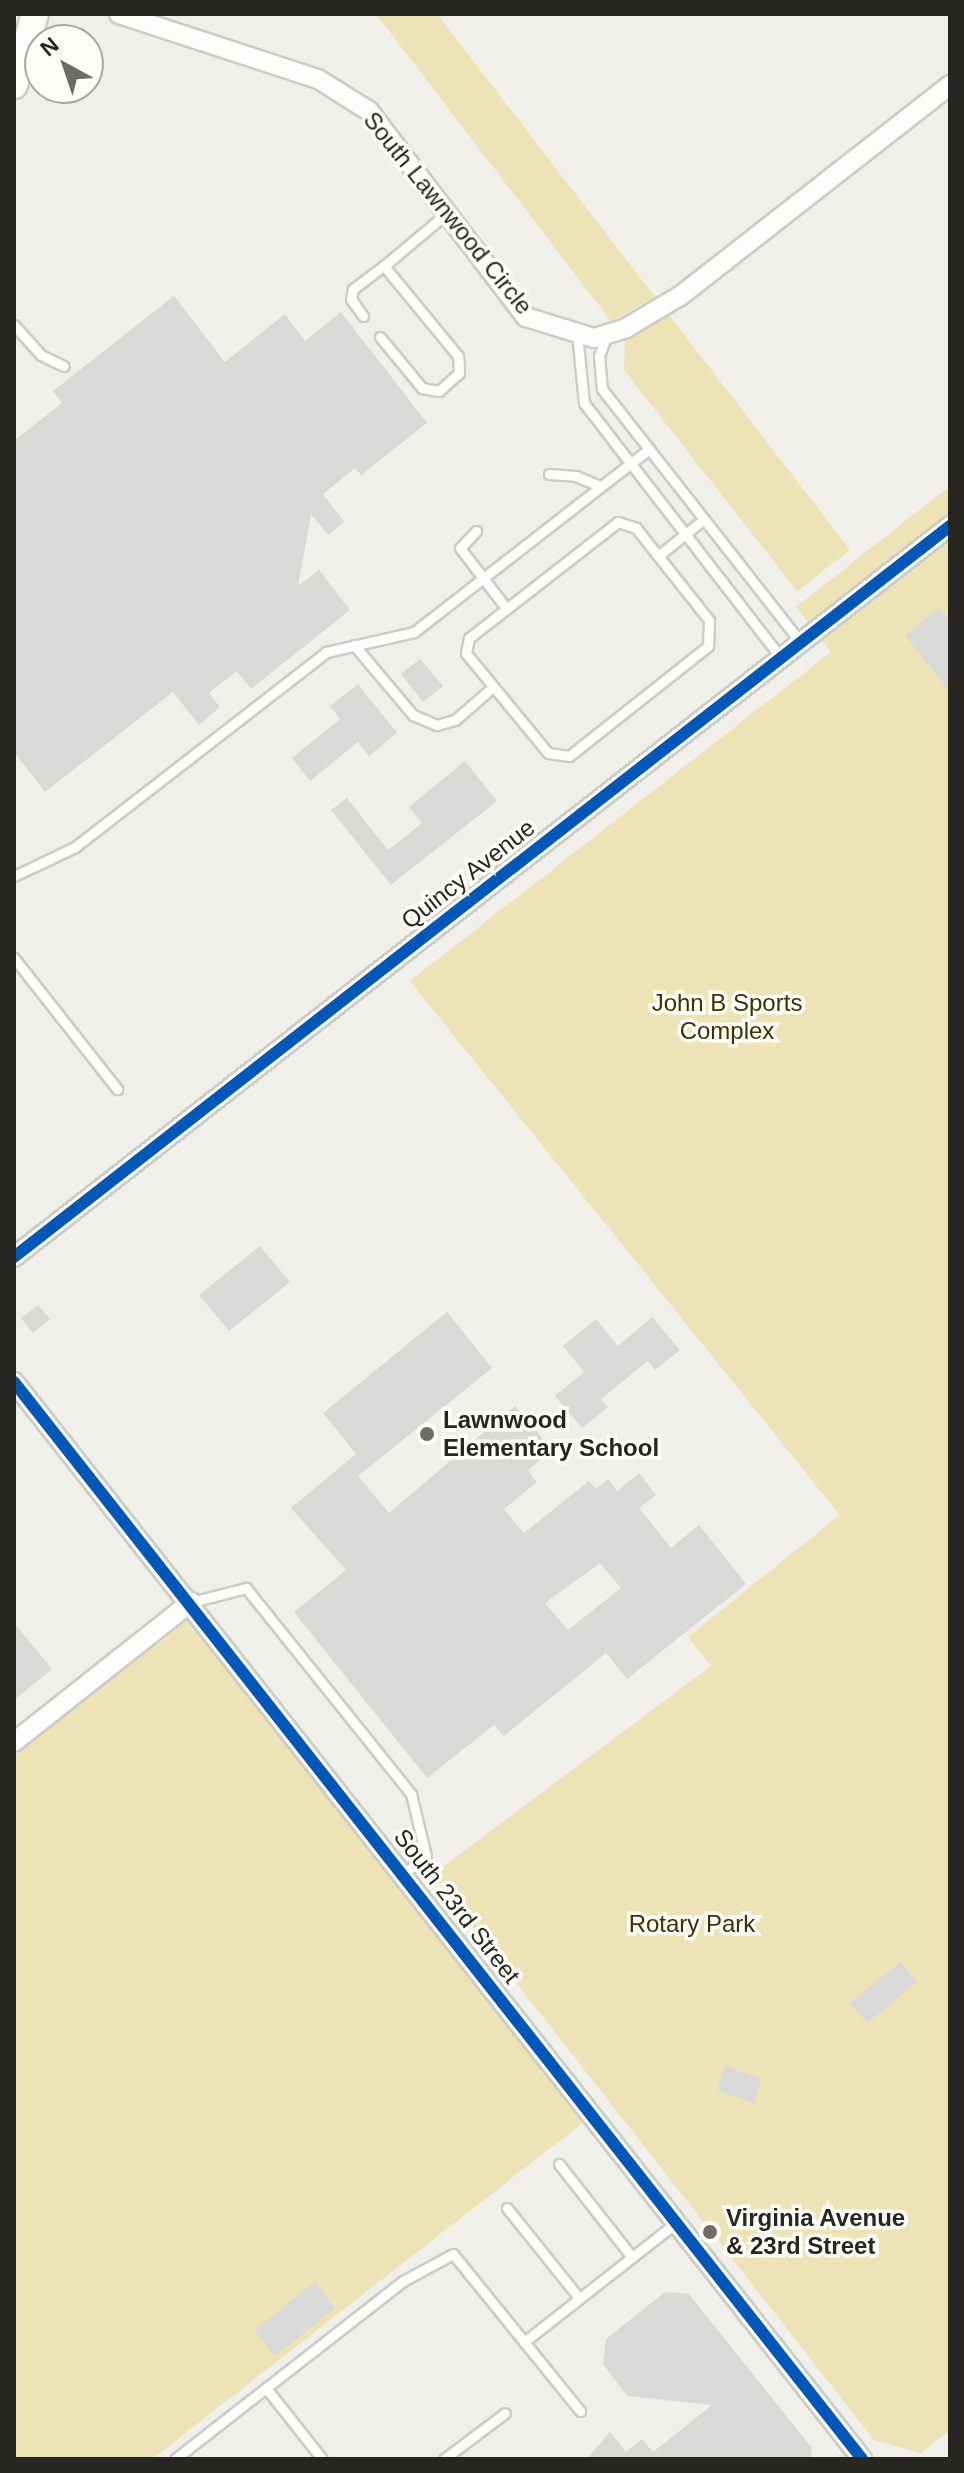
<!DOCTYPE html>
<html>
<head>
<meta charset="utf-8">
<style>
	body { margin:0 }
	#map { position:relative; width:964px; height:2473px; overflow:hidden; background:#f0efea; font-family:Arial,sans-serif }
	div>[style] { position:absolute }
	.green>* { inset:0; background:#ede3b6 }
	.building>* { inset:0; background:#d9d9d8 }
	.roads { filter:drop-shadow(2px 0 #ccccc8) drop-shadow(-2px 0 #ccccc8) drop-shadow(0 2px #ccccc8) drop-shadow(0 -2px #ccccc8) }
	.lane>* { height:9px; margin:-4.5px; padding:0 4.5px; transform-origin:4.5px; border-radius:4.5px; background:#fdfdfc }
	.street>* { height:18px; margin:-9px; padding:0 9px; transform-origin:9px; border-radius:9px; background:#fdfdfc }
	.secondary>* { height:26px; margin:-13px; padding:0 13px; transform-origin:13px; border-radius:13px; background:#fdfdfc }
	.cycleway>* { height:12px; margin:-6px; padding:0 6px; transform-origin:6px; border-radius:6px; background:#0057b8 }
	.dots>* { width:22px; height:22px; translate:-50% -50%; box-sizing:border-box; border:4px solid #fffef8; border-radius:50% }
	span { translate:-50% -50%; white-space:nowrap; text-align:center; line-height:1.15; -webkit-text-stroke:7px #fffef8; paint-order:stroke }
	.street-label { font-size:24px; color:#272623 }
	.park-label { font-size:24px; color:#3c3304 }
	.poi-label { font-size:24px; color:#272623; font-weight:700 }
	.left { translate:0 -50%; text-align:left }
	.frame { position:absolute; inset:0; border:16px solid #272623; pointer-events:none }
	.north { position:absolute; left:24px; top:24px; width:80px; height:80px; box-sizing:border-box; background:#fffef8; border:2px solid #a9a8a3; border-radius:50%; rotate:320deg; font-size:22px; font-weight:700; line-height:32px; text-align:center; color:#272623 }
	.north::after { content:''; display:block; margin:auto; width:28px; height:36px; background:#6d6c69; clip-path:polygon(50% 0,100% 100%,50% 72%,0 100%) }
</style>
</head>
<body>
<div id="map">
	<div class="green">
		<i style="clip-path:polygon(376px 14px,437px 14px,655px 297px,611px 321px)"></i>
		<i style="clip-path:polygon(669px 315px,850px 550px,797px 591px,624px 370px,625px 340px)"></i>
		<i style="clip-path:polygon(950px 486px,950px 2430px,921px 2453px,874px 2440px,432px 1875px,711px 1666px,688px 1637px,840px 1515px,410px 981px,831px 652px,796px 607px)"></i>
		<i style="clip-path:polygon(191px 1618px,585px 2121px,152px 2459px,14px 2459px,14px 1756px)"></i>
	</div>
	<div class="building">
		<i style="clip-path:polygon(174px 296px,225px 362px,285px 314px,305px 341px,341px 312px,427px 423px,361px 475px,355px 468px,323px 494px,344px 522px,328px 535px,311px 514px,298px 586px,319px 570px,350px 610px,251px 689px,237px 671px,209px 693px,220px 707px,199px 725px,173px 692px,45px 792px,14px 752px,14px 441px,62px 403px,53px 391px)"></i>
		<i style="clip-path:polygon(939px 608px,950px 621px,950px 691px,905px 636px)"></i>
		<i style="clip-path:polygon(420px 659px,443px 686px,423px 702px,401px 674px)"></i>
		<i style="clip-path:polygon(358px 684px,397px 733px,369px 756px,358px 742px,310px 781px,292px 758px,340px 719px,330px 706px)"></i>
		<i style="clip-path:polygon(465px 761px,497px 801px,391px 885px,331px 810px,347px 798px,388px 850px,422px 823px,409px 807px)"></i>
		<i style="clip-path:polygon(260px 1246px,290px 1282px,229px 1331px,199px 1295px)"></i>
		<i style="clip-path:polygon(38px 1305px,50px 1319px,33px 1333px,21px 1318px)"></i>
		<i style="clip-path:polygon(evenodd,447px 1312px,492px 1368px,358px 1476px,389px 1513px,515px 1406px,552px 1450px,528px 1470px,537px 1482px,504px 1509px,524px 1533px,589px 1481px,596px 1489px,608px 1479px,617px 1491px,639px 1473px,656px 1495px,639px 1508px,671px 1548px,699px 1525px,746px 1584px,627px 1679px,606px 1653px,504px 1736px,494px 1725px,427px 1778px,294px 1612px,346px 1570px,291px 1508px,356px 1454px,323px 1413px,447px 1312px,600px 1563px,621px 1588px,568px 1630px,545px 1603px,600px 1563px)"></i>
		<i style="clip-path:polygon(652px 1317px,680px 1350px,655px 1370px,648px 1361px,601px 1399px,608px 1407px,582px 1428px,555px 1396px,584px 1372px,563px 1346px,596px 1319px,618px 1346px)"></i>
		<i style="clip-path:polygon(14px 1623px,52px 1669px,14px 1700px)"></i>
		<i style="clip-path:polygon(900px 1962px,917px 1982px,867px 2023px,850px 2003px)"></i>
		<i style="clip-path:polygon(725px 2066px,762px 2079px,754px 2103px,717px 2090px)"></i>
		<i style="clip-path:polygon(315px 2282px,335px 2308px,275px 2356px,254px 2330px)"></i>
		<i style="clip-path:polygon(665px 2292px,689px 2294px,812px 2448px,811px 2459px,587px 2459px,610px 2432px,626px 2452px,642px 2439px,653px 2452px,712px 2405px,627px 2396px,603px 2364px,606px 2339px)"></i>
	</div>
	<div class="roads">
		<div class="lane">
			<i style="left:363px;top:316px;width:21px;rotate:-125deg"></i>
			<i style="left:351px;top:299px;width:10px;rotate:-79deg"></i>
			<i style="left:353px;top:289px;width:39px;rotate:-37deg"></i>
			<i style="left:14px;top:325px;width:40px;rotate:48deg"></i>
			<i style="left:41px;top:355px;width:25px;rotate:26deg"></i>
			<i style="left:577px;top:334px;width:69px;rotate:84.2deg"></i>
			<i style="left:584px;top:403px;width:322px;rotate:52.3deg"></i>
			<i style="left:607px;top:334px;width:23px;rotate:110deg"></i>
			<i style="left:599px;top:356px;width:33px;rotate:85deg"></i>
			<i style="left:602px;top:389px;width:323px;rotate:51.9deg"></i>
			<i style="left:380px;top:337px;width:66px;rotate:50.5deg"></i>
			<i style="left:422px;top:388px;width:17px;rotate:10deg"></i>
			<i style="left:439px;top:391px;width:27px;rotate:-42deg"></i>
			<i style="left:459px;top:373px;width:17px;rotate:-93deg"></i>
			<i style="left:458px;top:356px;width:117px;rotate:-129.4deg"></i>
			<i style="left:384px;top:266px;width:82px;rotate:-40.1deg"></i>
			<i style="left:549px;top:474px;width:27px;rotate:4deg"></i>
			<i style="left:576px;top:476px;width:26px;rotate:23deg"></i>
			<i style="left:618px;top:522px;width:19px;rotate:18deg"></i>
			<i style="left:636px;top:528px;width:117px;rotate:51.6deg"></i>
			<i style="left:709px;top:620px;width:26px;rotate:92deg"></i>
			<i style="left:708px;top:646px;width:177px;rotate:141.6deg"></i>
			<i style="left:569px;top:756px;width:21px;rotate:-172deg"></i>
			<i style="left:548px;top:753px;width:129px;rotate:-129.4deg"></i>
			<i style="left:466px;top:653px;width:15px;rotate:-79deg"></i>
			<i style="left:469px;top:638px;width:189px;rotate:-37.9deg"></i>
			<i style="left:476px;top:531px;width:23px;rotate:133deg"></i>
			<i style="left:460px;top:548px;width:76px;rotate:52.5deg"></i>
			<i style="left:658px;top:556px;width:59px;rotate:-38.8deg"></i>
			<i style="left:354px;top:645px;width:92px;rotate:49.9deg"></i>
			<i style="left:413px;top:715px;width:26px;rotate:23deg"></i>
			<i style="left:437px;top:725px;width:19px;rotate:-16deg"></i>
			<i style="left:455px;top:720px;width:50px;rotate:-41deg"></i>
			<i style="left:14px;top:876px;width:68px;rotate:-25.4deg"></i>
			<i style="left:75px;top:847px;width:318px;rotate:-37.8deg"></i>
			<i style="left:326px;top:652px;width:90px;rotate:-12.8deg"></i>
			<i style="left:414px;top:632px;width:298px;rotate:-37.9deg"></i>
			<i style="left:14px;top:958px;width:167px;rotate:51.8deg"></i>
			<i style="left:191px;top:1602px;width:57px;rotate:-14.3deg"></i>
			<i style="left:246px;top:1588px;width:264px;rotate:51.3deg"></i>
			<i style="left:411px;top:1794px;width:64px;rotate:76.4deg"></i>
			<i style="left:426px;top:1856px;width:28px;rotate:141deg"></i>
			<i style="left:559px;top:2164px;width:118px;rotate:51.9deg"></i>
			<i style="left:507px;top:2208px;width:115px;rotate:51.3deg"></i>
			<i style="left:524px;top:2342px;width:194px;rotate:-38.1deg"></i>
			<i style="left:266px;top:2388px;width:174px;rotate:-38deg"></i>
			<i style="left:403px;top:2281px;width:57px;rotate:-28.4deg"></i>
			<i style="left:453px;top:2254px;width:202px;rotate:51deg"></i>
			<i style="left:175px;top:2459px;width:115px;rotate:-38deg"></i>
			<i style="left:266px;top:2388px;width:90px;rotate:51.7deg"></i>
			<i style="left:444px;top:2459px;width:76px;rotate:-37deg"></i>
		</div>
		<div class="street">
			<i style="left:119px;top:14px;width:209px;rotate:18.1deg"></i>
			<i style="left:318px;top:79px;width:60px;rotate:32.1deg"></i>
			<i style="left:369px;top:111px;width:259px;rotate:52.7deg"></i>
			<i style="left:526px;top:317px;width:71px;rotate:17.2deg"></i>
			<i style="left:594px;top:338px;width:34px;rotate:-17deg"></i>
			<i style="left:626px;top:328px;width:63px;rotate:-30.7deg"></i>
			<i style="left:680px;top:296px;width:343px;rotate:-38deg"></i>
			<i style="left:14px;top:1257px;width:1188px;rotate:-37.99deg"></i>
			<i style="left:14px;top:1382px;width:1371px;rotate:51.78deg"></i>
			<i style="left:14px;top:1742px;width:226px;rotate:-38.3deg"></i>
		</div>
		<div class="secondary">
			<i style="left:14px;top:85px;width:74px;rotate:-73.5deg"></i>
		</div>
	</div>
	<div class="cycleway">
		<i style="left:14px;top:1257px;width:1188px;rotate:-37.99deg"></i>
		<i style="left:14px;top:1382px;width:1371px;rotate:51.78deg"></i>
	</div>
	<div class="dots">
		<i style="left:427px;top:1434px;background:#6d6c69"></i>
		<i style="left:710px;top:2232px;background:#6d6c69"></i>
	</div>
	<div class="street-label">
		<span style="left:448px;top:213px;rotate:51deg">South Lawnwood Circle</span>
		<span style="left:468px;top:874px;rotate:-38deg">Quincy Avenue</span>
		<span style="left:457px;top:1906px;rotate:52deg">South 23rd Street</span>
	</div>
	<div class="park-label">
		<span style="left:727px;top:1017px">John B Sports<br>Complex</span>
		<span style="left:692px;top:1924px">Rotary Park</span>
	</div>
	<div class="poi-label">
		<span class="left" style="left:443px;top:1434px">Lawnwood<br>Elementary School</span>
		<span class="left" style="left:726px;top:2232px">Virginia Avenue<br>&amp; 23rd Street</span>
	</div>
	<div class="frame"></div>
	<div class="north">N</div>
</div>
</body>
</html>
